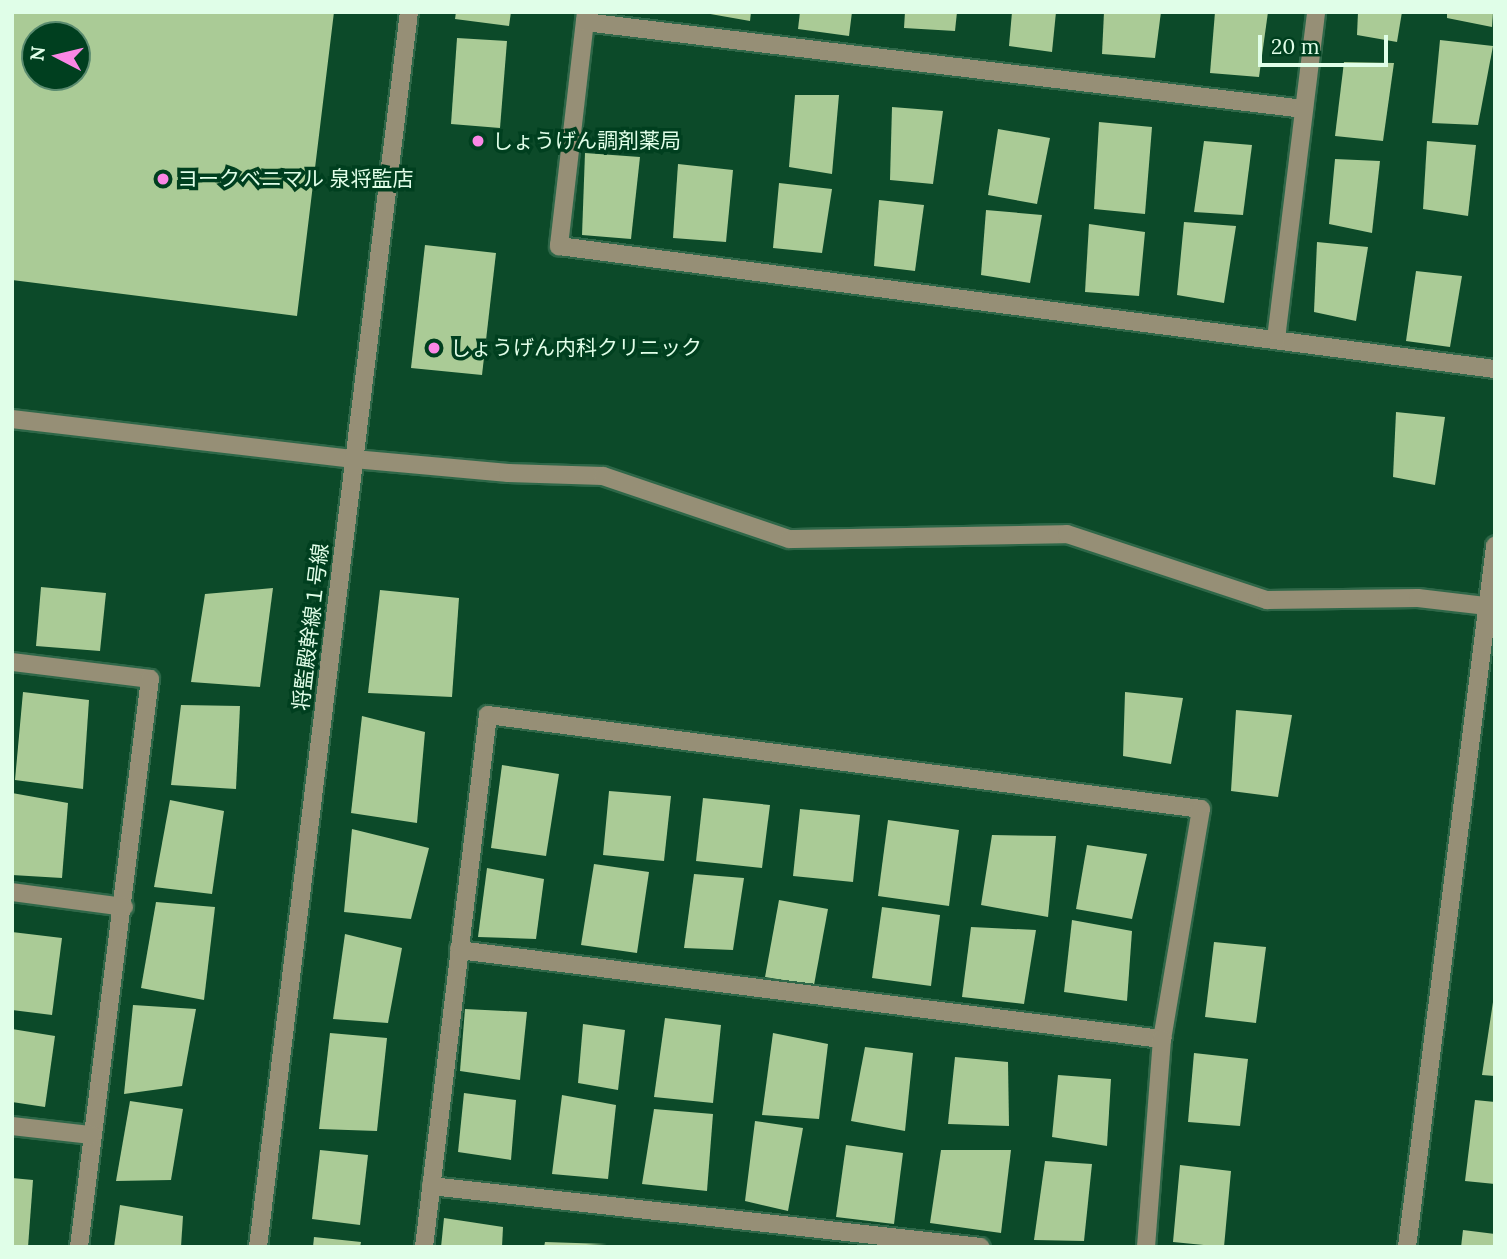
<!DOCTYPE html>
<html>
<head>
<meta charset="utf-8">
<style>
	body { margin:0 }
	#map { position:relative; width:1507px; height:1259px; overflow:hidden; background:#0c4a29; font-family:Lora,"Noto Sans JP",serif }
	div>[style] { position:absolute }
	.building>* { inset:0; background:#aacb96 }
	.roads { filter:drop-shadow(2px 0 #2e6748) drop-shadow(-2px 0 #2e6748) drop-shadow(0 2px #2e6748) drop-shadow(0 -2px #2e6748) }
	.minor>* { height:18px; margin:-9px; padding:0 9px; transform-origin:9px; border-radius:9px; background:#968f76 }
	.dots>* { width:19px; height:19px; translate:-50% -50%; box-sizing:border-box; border:4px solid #003f1f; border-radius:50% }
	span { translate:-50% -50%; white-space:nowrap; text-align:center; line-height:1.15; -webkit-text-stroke:7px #003f1f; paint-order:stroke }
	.poi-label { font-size:21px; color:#e0fee8 }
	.left { translate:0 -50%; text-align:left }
	.street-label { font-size:21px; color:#e0fee8 }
	.frame { position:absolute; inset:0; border:14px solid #e0fee8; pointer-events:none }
	.north { position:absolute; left:21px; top:21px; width:70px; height:70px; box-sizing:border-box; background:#003f1f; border:2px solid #5a8b6f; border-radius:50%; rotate:277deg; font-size:19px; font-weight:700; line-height:28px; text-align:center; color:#e0fee8 }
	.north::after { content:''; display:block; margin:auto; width:24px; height:32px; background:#fb87e6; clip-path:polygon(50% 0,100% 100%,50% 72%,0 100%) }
	.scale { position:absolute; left:1258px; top:35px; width:130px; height:32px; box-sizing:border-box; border:4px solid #e0fee8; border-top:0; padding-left:9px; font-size:21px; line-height:24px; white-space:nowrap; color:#e0fee8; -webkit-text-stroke:5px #003f1f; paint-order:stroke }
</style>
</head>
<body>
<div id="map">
	<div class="building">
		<i style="clip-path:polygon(evenodd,12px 12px,334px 12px,297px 316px,12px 280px,12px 12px,35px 35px,77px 35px,77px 77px,35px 77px,35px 35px)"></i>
		<i style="clip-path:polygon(456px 12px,511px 12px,509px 26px,455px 19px)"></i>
		<i style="clip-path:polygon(699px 12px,751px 12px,750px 21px)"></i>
		<i style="clip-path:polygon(800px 12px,852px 12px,849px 36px,798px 29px)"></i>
		<i style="clip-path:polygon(905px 12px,957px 12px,955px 31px,904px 28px)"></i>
		<i style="clip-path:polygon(1012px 12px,1056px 12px,1052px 52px,1009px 46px)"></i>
		<i style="clip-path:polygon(1104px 12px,1161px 12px,1155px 58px,1102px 54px)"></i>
		<i style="clip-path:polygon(1215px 12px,1268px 12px,1259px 77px,1210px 73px)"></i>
		<i style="clip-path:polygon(1358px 12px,1402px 12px,1397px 42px,1357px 35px)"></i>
		<i style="clip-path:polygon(1447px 12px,1493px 12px,1492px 27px,1447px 18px)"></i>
		<i style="clip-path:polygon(457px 38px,507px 41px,500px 128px,451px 124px)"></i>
		<i style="clip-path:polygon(1440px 40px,1493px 46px,1478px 125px,1432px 123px)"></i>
		<i style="clip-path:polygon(1344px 62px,1394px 63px,1383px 141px,1335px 136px)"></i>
		<i style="clip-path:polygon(795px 95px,839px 95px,832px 174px,789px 167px)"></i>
		<i style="clip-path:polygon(892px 107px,943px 111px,933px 184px,890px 180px)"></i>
		<i style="clip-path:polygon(1099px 122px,1152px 127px,1145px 214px,1094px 209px)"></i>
		<i style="clip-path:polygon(998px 129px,1050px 138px,1037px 204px,988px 195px)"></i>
		<i style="clip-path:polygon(1204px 141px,1252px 145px,1243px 215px,1194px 212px)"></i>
		<i style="clip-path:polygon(1427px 141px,1476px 145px,1468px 216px,1423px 209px)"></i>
		<i style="clip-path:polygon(585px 153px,640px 157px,631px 239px,582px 235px)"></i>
		<i style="clip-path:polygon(1335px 159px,1380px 161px,1372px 233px,1329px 224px)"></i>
		<i style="clip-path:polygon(678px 164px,733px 170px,726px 242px,673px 238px)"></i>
		<i style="clip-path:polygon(779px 183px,832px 189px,822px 253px,773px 248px)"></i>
		<i style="clip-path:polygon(879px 200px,924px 205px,915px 271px,874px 266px)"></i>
		<i style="clip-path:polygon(986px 210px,1042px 215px,1030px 283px,981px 275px)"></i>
		<i style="clip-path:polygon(1184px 222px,1236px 226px,1224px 303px,1177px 295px)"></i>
		<i style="clip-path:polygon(1089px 224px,1145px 232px,1139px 296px,1085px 292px)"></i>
		<i style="clip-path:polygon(1317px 242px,1368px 247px,1356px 321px,1314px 312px)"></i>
		<i style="clip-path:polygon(425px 245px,496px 253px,482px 375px,411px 368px)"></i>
		<i style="clip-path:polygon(1416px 271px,1462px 276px,1450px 347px,1406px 341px)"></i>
		<i style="clip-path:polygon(1396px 412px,1445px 417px,1435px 485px,1393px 477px)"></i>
		<i style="clip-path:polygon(41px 587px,106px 593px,100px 651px,36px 646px)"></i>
		<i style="clip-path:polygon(273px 588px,260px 687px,191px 682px,205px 594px)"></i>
		<i style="clip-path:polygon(380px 590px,459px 598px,452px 697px,368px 693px)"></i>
		<i style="clip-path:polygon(23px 692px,89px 700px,83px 789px,15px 780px)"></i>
		<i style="clip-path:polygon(1125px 692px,1183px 698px,1171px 764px,1123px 756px)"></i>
		<i style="clip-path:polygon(181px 705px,240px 706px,236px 789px,171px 785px)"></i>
		<i style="clip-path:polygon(1236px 710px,1292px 715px,1278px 797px,1231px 791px)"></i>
		<i style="clip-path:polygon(362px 716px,425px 732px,417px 823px,351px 813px)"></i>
		<i style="clip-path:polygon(502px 765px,559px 774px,546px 856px,491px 848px)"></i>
		<i style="clip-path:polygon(609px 791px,671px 796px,664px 861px,603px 855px)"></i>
		<i style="clip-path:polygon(12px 793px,68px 803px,62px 878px,12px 875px)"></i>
		<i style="clip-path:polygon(703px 798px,770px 805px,762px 868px,696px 861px)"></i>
		<i style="clip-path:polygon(170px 800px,224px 811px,212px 894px,154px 887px)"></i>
		<i style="clip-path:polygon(800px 809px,860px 815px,853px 882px,793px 876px)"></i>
		<i style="clip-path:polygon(888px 820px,959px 830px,949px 906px,878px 896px)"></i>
		<i style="clip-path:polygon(352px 829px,429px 848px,411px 919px,344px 912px)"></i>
		<i style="clip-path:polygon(992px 835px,1056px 836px,1048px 917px,981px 905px)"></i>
		<i style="clip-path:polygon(1087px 845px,1147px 854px,1132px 919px,1076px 909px)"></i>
		<i style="clip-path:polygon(594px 864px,649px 872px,637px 953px,581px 945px)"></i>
		<i style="clip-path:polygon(487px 868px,544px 879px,536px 939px,478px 937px)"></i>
		<i style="clip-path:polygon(694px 874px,744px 878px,733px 950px,684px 948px)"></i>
		<i style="clip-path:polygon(779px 900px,828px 909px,814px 985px,765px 977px)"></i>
		<i style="clip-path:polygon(156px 902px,215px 907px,204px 1000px,141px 988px)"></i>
		<i style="clip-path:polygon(882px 907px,940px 915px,931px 986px,872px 978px)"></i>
		<i style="clip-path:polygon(1072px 920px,1132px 931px,1127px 1001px,1064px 992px)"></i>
		<i style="clip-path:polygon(971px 927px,1036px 930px,1024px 1004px,962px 997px)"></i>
		<i style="clip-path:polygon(12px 932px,62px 938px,52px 1015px,12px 1010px)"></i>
		<i style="clip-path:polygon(345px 934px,402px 948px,388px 1023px,333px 1019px)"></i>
		<i style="clip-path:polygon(1214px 942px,1266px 947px,1256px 1023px,1205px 1017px)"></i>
		<i style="clip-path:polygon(1493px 1002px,1495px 1002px,1495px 1076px,1482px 1075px)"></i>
		<i style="clip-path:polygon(133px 1005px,196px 1009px,182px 1086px,124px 1094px)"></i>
		<i style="clip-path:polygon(465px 1009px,527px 1012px,520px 1080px,460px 1071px)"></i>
		<i style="clip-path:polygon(665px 1018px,721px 1025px,713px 1103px,654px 1097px)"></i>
		<i style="clip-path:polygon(583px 1024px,625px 1030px,618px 1090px,578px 1083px)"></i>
		<i style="clip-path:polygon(12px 1029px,55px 1036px,45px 1107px,12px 1102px)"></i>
		<i style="clip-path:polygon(330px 1033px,387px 1038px,377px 1131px,319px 1129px)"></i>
		<i style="clip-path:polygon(773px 1033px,828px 1044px,819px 1119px,762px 1115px)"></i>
		<i style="clip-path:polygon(865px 1047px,913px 1053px,905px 1131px,851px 1121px)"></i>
		<i style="clip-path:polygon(1194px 1053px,1248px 1059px,1240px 1126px,1188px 1122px)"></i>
		<i style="clip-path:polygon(955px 1057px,1008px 1062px,1009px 1126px,948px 1124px)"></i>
		<i style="clip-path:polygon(1058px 1075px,1111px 1079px,1107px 1146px,1052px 1137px)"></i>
		<i style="clip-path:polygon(464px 1093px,516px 1100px,511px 1160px,458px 1152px)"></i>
		<i style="clip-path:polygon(562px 1095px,616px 1105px,608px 1179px,552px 1174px)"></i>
		<i style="clip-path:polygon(1475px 1100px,1495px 1102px,1495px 1184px,1465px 1181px)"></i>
		<i style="clip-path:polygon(130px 1101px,183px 1109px,171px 1180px,116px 1181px)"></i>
		<i style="clip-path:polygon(654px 1109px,713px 1114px,707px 1191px,642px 1184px)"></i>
		<i style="clip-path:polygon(755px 1121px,803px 1128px,788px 1211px,745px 1201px)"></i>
		<i style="clip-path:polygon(846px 1145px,903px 1153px,894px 1224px,836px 1217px)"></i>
		<i style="clip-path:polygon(320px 1150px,368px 1155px,360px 1225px,312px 1219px)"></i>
		<i style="clip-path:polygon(941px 1150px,1011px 1150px,1001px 1233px,930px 1223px)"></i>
		<i style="clip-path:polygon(1045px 1161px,1092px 1164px,1084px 1241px,1034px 1240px)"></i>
		<i style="clip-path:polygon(1180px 1165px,1231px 1171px,1224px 1247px,1173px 1242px)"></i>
		<i style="clip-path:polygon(12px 1178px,33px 1180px,28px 1247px,12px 1247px)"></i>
		<i style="clip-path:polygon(120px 1205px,183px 1216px,181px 1247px,114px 1247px)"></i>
		<i style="clip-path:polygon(444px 1218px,503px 1227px,502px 1247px,441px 1247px)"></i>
		<i style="clip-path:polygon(1463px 1230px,1495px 1234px,1495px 1247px,1461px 1247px)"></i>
		<i style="clip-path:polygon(314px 1237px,361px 1242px,360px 1247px,313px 1247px)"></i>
		<i style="clip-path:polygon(545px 1242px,607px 1244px,544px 1247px)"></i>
	</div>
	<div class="roads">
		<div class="minor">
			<i style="left:586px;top:12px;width:236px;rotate:96.6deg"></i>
			<i style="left:559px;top:246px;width:944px;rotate:7.49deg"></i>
			<i style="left:585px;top:22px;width:724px;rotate:6.9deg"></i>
			<i style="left:1276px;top:339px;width:329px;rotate:-83deg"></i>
			<i style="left:12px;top:419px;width:344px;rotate:6.7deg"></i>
			<i style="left:354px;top:459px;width:155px;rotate:5.2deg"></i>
			<i style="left:508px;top:473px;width:95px;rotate:1.8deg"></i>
			<i style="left:603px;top:476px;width:196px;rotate:18.7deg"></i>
			<i style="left:789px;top:539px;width:278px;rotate:-1deg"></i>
			<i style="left:1067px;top:534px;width:211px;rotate:18.3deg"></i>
			<i style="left:1267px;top:600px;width:151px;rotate:-0.8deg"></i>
			<i style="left:1418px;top:598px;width:78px;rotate:6.7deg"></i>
			<i style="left:12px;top:662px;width:139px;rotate:7deg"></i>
			<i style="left:150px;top:679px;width:572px;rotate:97.13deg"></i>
			<i style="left:12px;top:892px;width:113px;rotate:7.6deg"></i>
			<i style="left:459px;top:950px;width:709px;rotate:7.22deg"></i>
			<i style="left:12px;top:1126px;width:80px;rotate:6.5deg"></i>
			<i style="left:431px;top:1186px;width:553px;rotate:6.33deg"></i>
			<i style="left:258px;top:1247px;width:1244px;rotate:-83.03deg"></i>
			<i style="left:424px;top:1247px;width:536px;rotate:-83.14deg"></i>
			<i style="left:488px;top:715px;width:719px;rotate:7.51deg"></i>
			<i style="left:1201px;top:809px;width:233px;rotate:99.6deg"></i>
			<i style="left:1162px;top:1039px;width:209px;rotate:94.4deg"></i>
			<i style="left:1407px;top:1247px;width:707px;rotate:-82.84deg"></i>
		</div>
	</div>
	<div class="dots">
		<i style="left:478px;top:141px;background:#fb87e6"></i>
		<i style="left:163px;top:179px;background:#fb87e6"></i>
		<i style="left:434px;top:348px;background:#fb87e6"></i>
	</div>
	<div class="poi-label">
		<span class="left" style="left:492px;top:141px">しょうげん調剤薬局</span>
		<span class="left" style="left:177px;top:179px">ヨークベニマル 泉将監店</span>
		<span class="left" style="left:450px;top:348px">しょうげん内科クリニック</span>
	</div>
	<div class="street-label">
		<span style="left:311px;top:627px;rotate:-83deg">将監殿幹線１号線</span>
	</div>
	<div class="frame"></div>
	<div class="north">N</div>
	<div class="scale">20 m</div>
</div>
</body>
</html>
